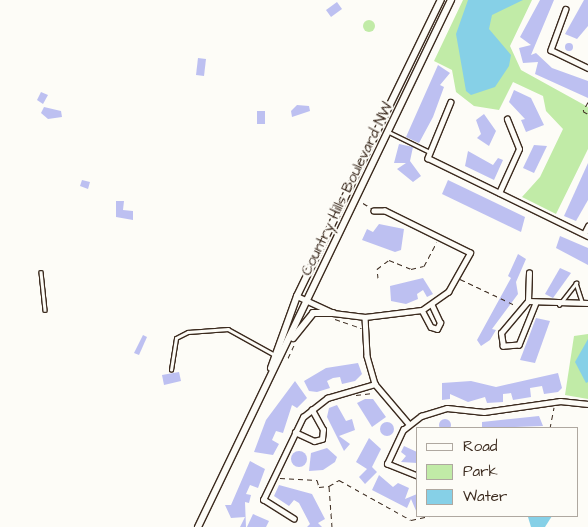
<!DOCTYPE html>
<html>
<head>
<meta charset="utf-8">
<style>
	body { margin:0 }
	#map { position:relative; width:588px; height:527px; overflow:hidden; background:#fdfcf7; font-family:"Architects Daughter",sans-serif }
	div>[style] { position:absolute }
	.green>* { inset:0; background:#c1eba7 }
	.round { border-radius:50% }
	.water>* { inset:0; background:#86d0e7 }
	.building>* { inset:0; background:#bdc0f1 }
	.path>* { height:1px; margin-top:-0.5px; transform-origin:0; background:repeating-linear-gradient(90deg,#3b2a1e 0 5px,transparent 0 9px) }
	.roads { filter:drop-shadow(1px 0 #3b2a1e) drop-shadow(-1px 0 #3b2a1e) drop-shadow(0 1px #3b2a1e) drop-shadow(0 -1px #3b2a1e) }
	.service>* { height:2.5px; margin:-1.25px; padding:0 1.25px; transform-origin:1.25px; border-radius:1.25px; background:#fdfcf7 }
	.minor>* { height:4.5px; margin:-2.25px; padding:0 2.25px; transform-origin:2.25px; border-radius:2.25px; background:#fdfcf7 }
	.secondary>* { height:6px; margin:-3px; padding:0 3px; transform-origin:3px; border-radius:3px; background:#fdfcf7 }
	span { translate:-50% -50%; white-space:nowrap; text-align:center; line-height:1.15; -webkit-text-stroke:4.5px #fdfcf7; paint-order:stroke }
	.street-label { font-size:15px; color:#3b2a1e }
	.legend { position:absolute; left:416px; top:427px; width:162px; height:90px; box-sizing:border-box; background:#fdfcf7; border:1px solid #afa8a0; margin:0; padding:6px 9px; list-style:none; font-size:15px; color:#3b2a1e }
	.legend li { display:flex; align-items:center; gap:10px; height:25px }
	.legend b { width:25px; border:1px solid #afa8a0 }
</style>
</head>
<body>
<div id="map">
	<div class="green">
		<i style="clip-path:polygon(463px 0,532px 0,510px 46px,521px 70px,588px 107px,588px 149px,556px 214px,522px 197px,540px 177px,563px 129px,546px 111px,543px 96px,513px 82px,499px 110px,474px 106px,456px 92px,452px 70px,434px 61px)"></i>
		<i class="round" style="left:363px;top:20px;width:12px;height:12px"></i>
		<i style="clip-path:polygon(588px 334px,588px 399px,565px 395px,574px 336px)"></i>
	</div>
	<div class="water">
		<i style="clip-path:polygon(468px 0,523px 0,492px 15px,489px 29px,511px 55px,509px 66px,495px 87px,471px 95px,466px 91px,456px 34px)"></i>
		<i style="clip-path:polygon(588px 339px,588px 382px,586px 383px,575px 362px)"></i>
		<i style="clip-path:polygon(552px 516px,545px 527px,531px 527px,528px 517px)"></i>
	</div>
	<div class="building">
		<i style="clip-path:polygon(540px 0,554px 0,531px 55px,536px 53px,552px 68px,588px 81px,588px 98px,535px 74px,538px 62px,523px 63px,519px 48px,531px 45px,520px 37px)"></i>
		<i style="clip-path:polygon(584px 0,588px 0,588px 26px,577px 39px,565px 34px)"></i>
		<i style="clip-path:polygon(337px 2px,342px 9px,331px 17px,326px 10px)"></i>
		<i class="round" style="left:565px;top:43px;width:8px;height:8px"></i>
		<i style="clip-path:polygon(198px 58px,206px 59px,204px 76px,196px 75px)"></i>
		<i style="clip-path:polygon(438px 65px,450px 73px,440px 85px,444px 87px,433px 117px,419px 143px,406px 137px)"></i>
		<i style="clip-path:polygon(514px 90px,531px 98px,544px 125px,526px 132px,521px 120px,525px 119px,509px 102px)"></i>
		<i style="clip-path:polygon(41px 92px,48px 95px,43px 104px,37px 100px)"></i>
		<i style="clip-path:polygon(297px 105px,309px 106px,310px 111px,292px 117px,291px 111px)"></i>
		<i style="clip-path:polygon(44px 107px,61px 111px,62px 117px,48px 119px,41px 113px)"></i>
		<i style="clip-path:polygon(257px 111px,265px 111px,265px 124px,257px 124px)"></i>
		<i style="clip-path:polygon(484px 114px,496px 131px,489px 146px,477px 138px,481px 134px,476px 120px)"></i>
		<i style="clip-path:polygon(399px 144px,413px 147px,410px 161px,421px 176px,413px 182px,397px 169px,406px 163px,394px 163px)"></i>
		<i style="clip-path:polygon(534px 145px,547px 146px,534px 173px,523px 168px)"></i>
		<i style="clip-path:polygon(468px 151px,493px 165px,498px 158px,503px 160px,494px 180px,465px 166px)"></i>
		<i style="clip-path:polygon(588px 163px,588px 200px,576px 221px,564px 216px)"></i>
		<i style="clip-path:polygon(82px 180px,90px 182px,88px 189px,80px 186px)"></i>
		<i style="clip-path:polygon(448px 180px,525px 217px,521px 232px,442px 194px)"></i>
		<i style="clip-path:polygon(116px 201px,124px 201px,123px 210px,133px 211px,133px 220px,116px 217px)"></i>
		<i style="clip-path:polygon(379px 224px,404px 229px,401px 250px,395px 252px,362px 240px,367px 229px,373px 232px)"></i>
		<i style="clip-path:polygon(560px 236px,588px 248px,588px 265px,556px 248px)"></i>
		<i style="clip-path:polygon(518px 254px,526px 259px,516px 282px,518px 294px,492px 329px,496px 330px,490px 340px,481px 346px,477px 340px,511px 278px,508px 276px)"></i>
		<i style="clip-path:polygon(560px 268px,571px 273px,553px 298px,545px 294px)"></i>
		<i style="clip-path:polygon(423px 278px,433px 294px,427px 297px,423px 290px,417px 294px,418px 299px,406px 304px,391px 301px,390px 286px)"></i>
		<i style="clip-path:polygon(536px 318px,550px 321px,535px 363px,520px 360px)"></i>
		<i style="clip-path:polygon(143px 335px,147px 337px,139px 355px,134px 353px)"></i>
		<i style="clip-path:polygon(358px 363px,362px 374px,355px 381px,342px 384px,340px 377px,333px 378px,327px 381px,330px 388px,317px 392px,309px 391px,304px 381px,326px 368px)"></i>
		<i style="clip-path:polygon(179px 372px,181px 381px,164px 385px,162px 375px)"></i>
		<i style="clip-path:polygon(558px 373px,562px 388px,558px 392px,544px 394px,542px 386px,530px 388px,531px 397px,513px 400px,511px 393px,503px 394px,503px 402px,487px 403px,485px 397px,468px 402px,450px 394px,450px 399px,442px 400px,442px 383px,471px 381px,496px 387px)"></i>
		<i style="clip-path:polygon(295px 381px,307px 398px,297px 408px,292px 405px,283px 433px,276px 431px,272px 440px,279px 444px,273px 455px,254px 452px,266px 420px)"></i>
		<i style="clip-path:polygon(365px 399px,373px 399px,386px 417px,372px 427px,357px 403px)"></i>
		<i style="clip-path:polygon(337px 405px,346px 421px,352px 419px,355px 430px,339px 436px,350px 444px,344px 451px,327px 417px,329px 408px)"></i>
		<i style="clip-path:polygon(539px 416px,543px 426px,482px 428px,482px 422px)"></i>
		<i class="round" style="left:439px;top:419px;width:12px;height:12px"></i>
		<i class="round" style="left:380px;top:422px;width:14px;height:14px"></i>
		<i style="clip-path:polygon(369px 438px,381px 449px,372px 467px,377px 472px,365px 484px,359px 477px,367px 469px,356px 462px)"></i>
		<i style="clip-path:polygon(404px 446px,417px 452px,417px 463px,401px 462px,406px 456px,401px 452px)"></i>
		<i style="clip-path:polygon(327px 448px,337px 457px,335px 462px,323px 470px,309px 471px,311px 453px)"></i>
		<i class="round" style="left:291px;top:451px;width:16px;height:16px"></i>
		<i style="clip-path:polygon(250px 461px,265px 469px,258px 488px,250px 485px,246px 494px,251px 495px,249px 503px,245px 502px,246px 527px,240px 527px,245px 517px,231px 518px,225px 505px,231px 505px)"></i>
		<i style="clip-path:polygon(379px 475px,393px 487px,398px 483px,409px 488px,405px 499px,417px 494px,417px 513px,411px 499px,407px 508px,372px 490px)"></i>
		<i style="clip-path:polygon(279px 485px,312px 494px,325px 519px,318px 523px,322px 527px,307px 527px,310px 524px,299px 503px,294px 500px,289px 506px,274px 496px)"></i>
		<i style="clip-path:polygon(253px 514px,269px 521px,266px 527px,247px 527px)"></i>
	</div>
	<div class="path">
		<i style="left:588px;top:102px;width:10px;rotate:119deg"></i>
		<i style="left:583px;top:111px;width:6px;rotate:31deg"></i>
		<i style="left:363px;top:203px;width:9px;rotate:32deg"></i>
		<i style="left:378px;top:278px;width:9px;rotate:-96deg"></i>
		<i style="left:377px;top:269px;width:15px;rotate:-37deg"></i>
		<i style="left:389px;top:260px;width:24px;rotate:22deg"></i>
		<i style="left:411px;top:269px;width:13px;rotate:-13deg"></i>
		<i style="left:424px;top:266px;width:27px;rotate:-62deg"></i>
		<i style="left:460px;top:279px;width:63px;rotate:25.3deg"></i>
		<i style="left:335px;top:319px;width:28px;rotate:19deg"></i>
		<i style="left:288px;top:358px;width:17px;rotate:-65deg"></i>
		<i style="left:356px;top:395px;width:17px;rotate:-7deg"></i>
		<i style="left:550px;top:428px;width:21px;rotate:-79deg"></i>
		<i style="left:280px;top:478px;width:37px;rotate:3deg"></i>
		<i style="left:317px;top:480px;width:7px;rotate:74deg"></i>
		<i style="left:319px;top:487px;width:10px;rotate:-6deg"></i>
		<i style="left:332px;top:527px;width:41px;rotate:-94.2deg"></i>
		<i style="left:329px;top:486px;width:12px;rotate:-31deg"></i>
		<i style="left:339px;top:480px;width:82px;rotate:29.1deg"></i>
		<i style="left:411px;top:520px;width:19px;rotate:-12deg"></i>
	</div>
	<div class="roads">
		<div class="service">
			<i style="left:389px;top:132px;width:43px;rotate:26deg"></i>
			<i style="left:41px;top:272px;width:38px;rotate:84deg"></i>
			<i style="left:559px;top:305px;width:28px;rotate:-52deg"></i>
			<i style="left:576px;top:283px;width:20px;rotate:72deg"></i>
			<i style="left:171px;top:370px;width:32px;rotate:-81deg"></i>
			<i style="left:176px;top:338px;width:13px;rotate:-27deg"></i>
			<i style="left:188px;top:332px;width:40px;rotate:-4.3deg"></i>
			<i style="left:228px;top:329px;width:54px;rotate:29deg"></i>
		</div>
		<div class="minor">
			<i style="left:566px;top:9px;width:44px;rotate:110.1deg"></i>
			<i style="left:551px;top:50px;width:41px;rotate:25.9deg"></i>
			<i style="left:451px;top:102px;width:61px;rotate:112.3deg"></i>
			<i style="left:428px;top:158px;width:178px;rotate:26deg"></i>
			<i style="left:499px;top:193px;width:48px;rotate:-65.6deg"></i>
			<i style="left:519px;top:149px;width:32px;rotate:-112deg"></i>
			<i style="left:584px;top:234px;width:9px;rotate:-63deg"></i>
			<i style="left:297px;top:296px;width:40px;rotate:25deg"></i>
			<i style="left:333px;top:313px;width:32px;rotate:7deg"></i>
			<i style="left:365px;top:317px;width:57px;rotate:-7deg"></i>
			<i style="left:422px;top:310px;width:32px;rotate:-35deg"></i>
			<i style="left:448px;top:292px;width:45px;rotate:-60.6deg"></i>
			<i style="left:470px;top:253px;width:95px;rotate:-153.7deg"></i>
			<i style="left:385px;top:211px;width:11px;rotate:180deg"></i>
			<i style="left:528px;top:301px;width:28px;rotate:-88deg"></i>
			<i style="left:536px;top:303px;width:45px;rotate:112deg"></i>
			<i style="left:519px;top:345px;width:16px;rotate:176deg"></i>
			<i style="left:503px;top:346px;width:13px;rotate:-99deg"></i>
			<i style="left:501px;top:333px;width:42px;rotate:-49.8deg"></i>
			<i style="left:528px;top:301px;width:60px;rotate:1.9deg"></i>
			<i style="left:422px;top:310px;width:19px;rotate:62deg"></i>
			<i style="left:431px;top:327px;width:6px;rotate:18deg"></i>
			<i style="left:437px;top:329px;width:7px;rotate:-63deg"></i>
			<i style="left:440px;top:323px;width:19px;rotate:-115deg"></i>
			<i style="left:365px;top:317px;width:39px;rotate:87deg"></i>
			<i style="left:367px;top:356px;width:29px;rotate:74deg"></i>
			<i style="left:375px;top:384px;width:52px;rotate:49.6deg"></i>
			<i style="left:295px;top:432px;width:21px;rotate:25deg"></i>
			<i style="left:314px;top:441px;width:8px;rotate:-14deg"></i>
			<i style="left:322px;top:439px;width:9px;rotate:-84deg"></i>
			<i style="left:323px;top:430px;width:23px;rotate:-119deg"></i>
			<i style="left:417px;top:476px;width:32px;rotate:-158deg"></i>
			<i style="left:387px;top:464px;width:38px;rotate:-65deg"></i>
			<i style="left:403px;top:430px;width:23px;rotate:-38deg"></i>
			<i style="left:421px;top:416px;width:27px;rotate:-17deg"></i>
			<i style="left:447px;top:408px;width:37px;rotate:6deg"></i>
			<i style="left:484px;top:412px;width:77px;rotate:-8.2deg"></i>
			<i style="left:560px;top:401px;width:28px;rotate:6deg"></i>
			<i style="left:294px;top:519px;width:36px;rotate:-148deg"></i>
			<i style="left:263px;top:500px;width:92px;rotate:-64.3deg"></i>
			<i style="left:303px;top:417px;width:31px;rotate:-38deg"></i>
			<i style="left:327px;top:398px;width:50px;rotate:-16.3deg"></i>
		</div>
		<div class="secondary">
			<i style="left:293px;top:338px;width:32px;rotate:-51deg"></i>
			<i style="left:313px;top:313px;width:20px"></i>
			<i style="left:271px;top:368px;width:77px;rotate:-70.1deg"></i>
			<i style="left:297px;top:296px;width:329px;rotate:-64.1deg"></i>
			<i style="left:198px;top:527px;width:585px;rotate:-64.36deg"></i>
		</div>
	</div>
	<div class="street-label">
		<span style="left:347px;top:189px;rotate:-64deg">Country Hills Boulevard NW</span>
	</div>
	<ul class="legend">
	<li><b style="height:6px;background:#fdfcf7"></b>Road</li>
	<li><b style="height:14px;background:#c1eba7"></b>Park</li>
	<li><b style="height:14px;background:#86d0e7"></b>Water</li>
	</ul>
</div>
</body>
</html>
